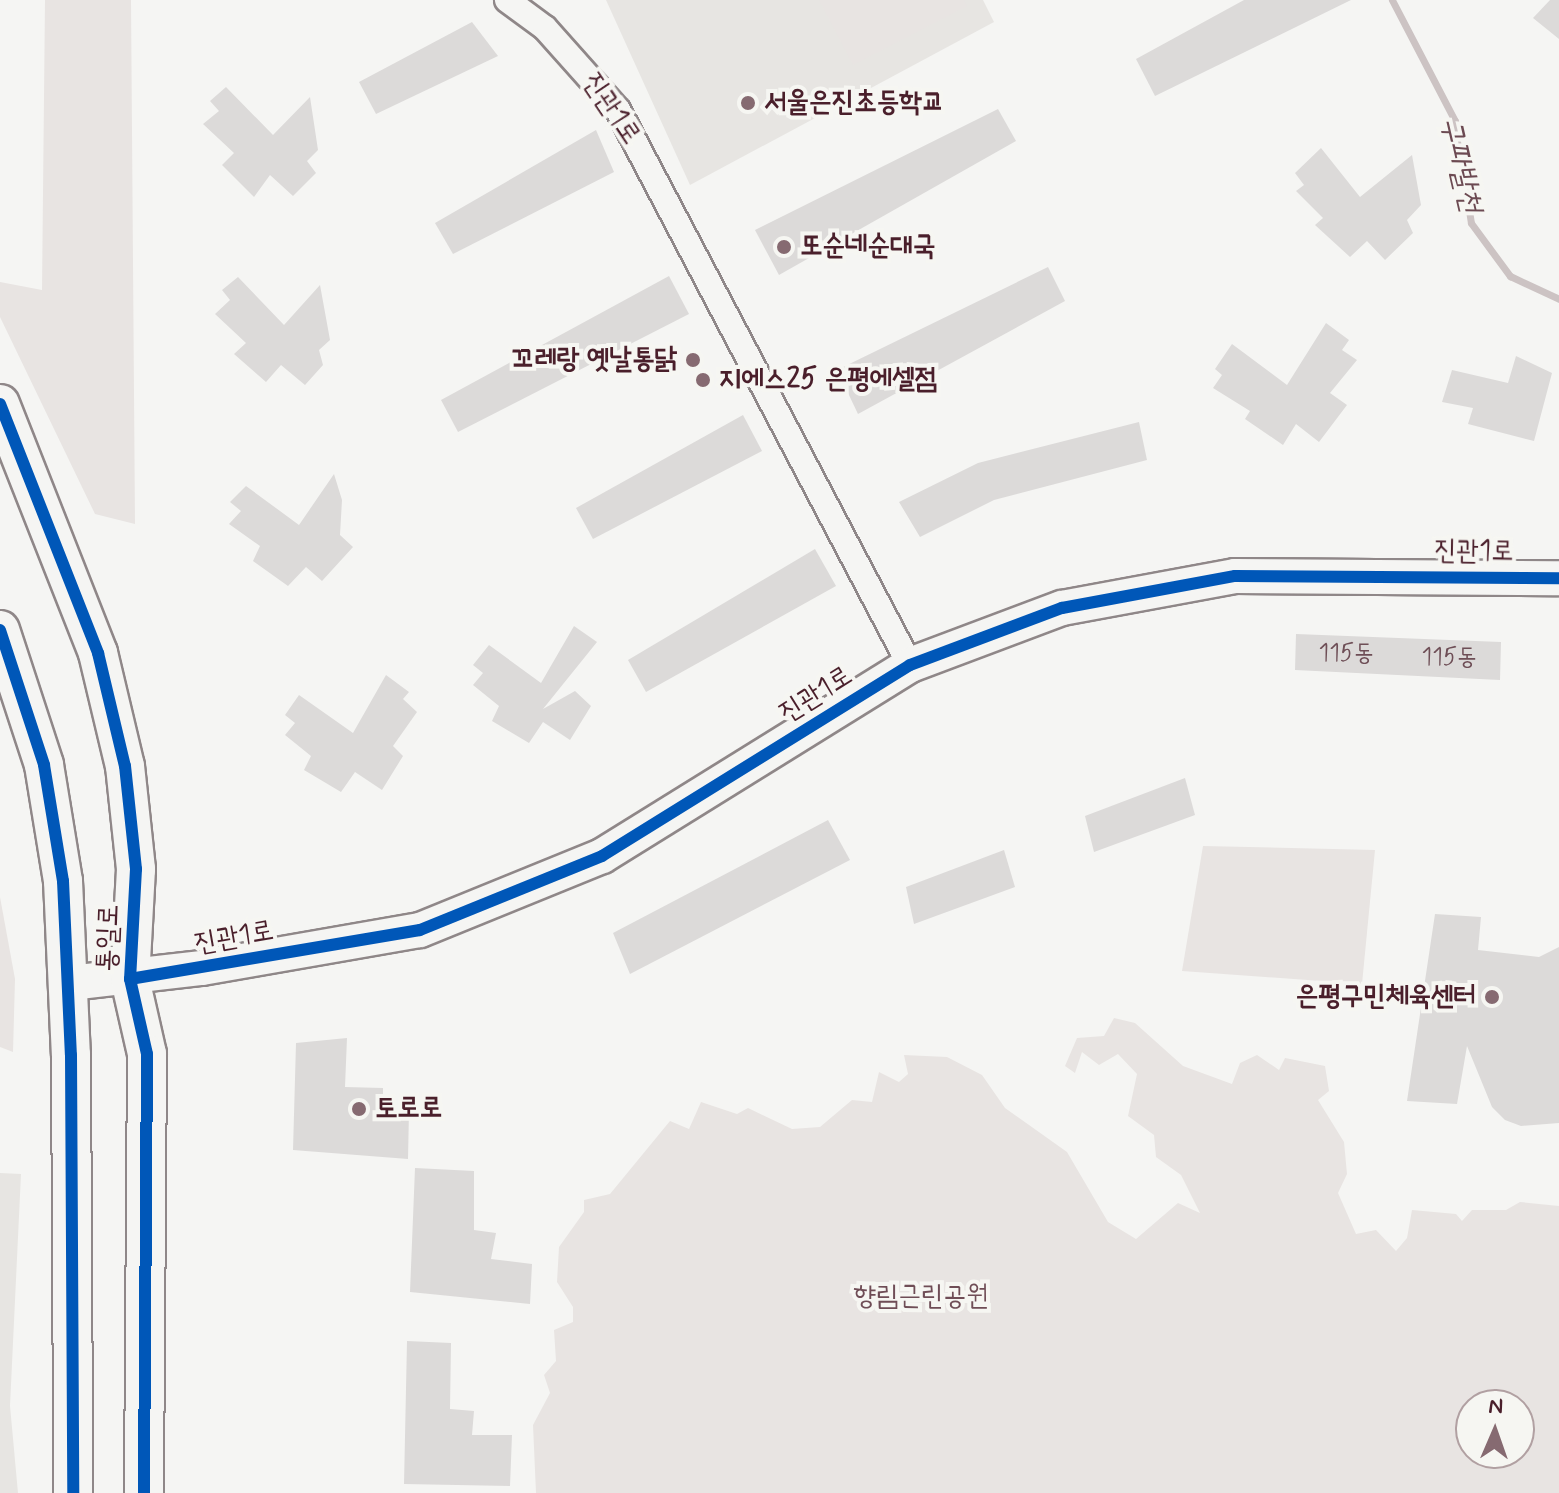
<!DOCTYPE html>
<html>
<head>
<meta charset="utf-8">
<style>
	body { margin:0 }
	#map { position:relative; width:1559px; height:1493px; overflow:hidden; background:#f5f5f3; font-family:Mynerve,"Poor Story",sans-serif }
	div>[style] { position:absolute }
	.built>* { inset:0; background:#e7e5e2 }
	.green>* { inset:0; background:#e8e4e2 }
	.stream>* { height:7px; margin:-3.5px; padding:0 3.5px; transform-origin:3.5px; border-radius:3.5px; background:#ccc3c3 }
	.building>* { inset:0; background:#dcdad9 }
	.roads { filter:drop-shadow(2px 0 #8f8788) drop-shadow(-2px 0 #8f8788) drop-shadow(0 2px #8f8788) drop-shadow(0 -2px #8f8788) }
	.minor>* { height:24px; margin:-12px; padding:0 12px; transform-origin:12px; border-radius:12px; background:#f5f5f3 }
	.secondary>* { height:34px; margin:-17px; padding:0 17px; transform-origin:17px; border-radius:17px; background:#f5f5f3 }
	.primary>* { height:38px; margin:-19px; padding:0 19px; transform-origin:19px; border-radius:19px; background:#f5f5f3 }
	.cycleway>* { height:12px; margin:-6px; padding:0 6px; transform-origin:6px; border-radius:6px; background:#0057b8 }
	.dots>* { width:22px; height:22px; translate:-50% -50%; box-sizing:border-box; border:4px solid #f6f6f2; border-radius:50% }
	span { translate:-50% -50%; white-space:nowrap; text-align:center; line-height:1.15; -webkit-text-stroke:8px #f6f6f2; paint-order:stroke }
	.number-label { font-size:24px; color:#6e4e56 }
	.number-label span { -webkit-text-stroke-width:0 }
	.poi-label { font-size:28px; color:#4a1f2b; font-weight:700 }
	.left { translate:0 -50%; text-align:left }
	.right { translate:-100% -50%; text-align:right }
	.street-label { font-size:28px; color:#4a1f2b }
	.park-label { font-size:28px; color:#6f4d56 }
	.water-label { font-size:30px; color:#6c4a52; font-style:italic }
	.north { position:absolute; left:1455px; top:1389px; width:80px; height:80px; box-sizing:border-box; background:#f6f6f2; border:2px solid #b1a0a2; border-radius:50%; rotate:2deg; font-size:22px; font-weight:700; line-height:32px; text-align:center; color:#4a1f2b }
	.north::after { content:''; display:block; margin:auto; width:28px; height:36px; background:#866a71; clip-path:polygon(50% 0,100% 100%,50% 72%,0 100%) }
</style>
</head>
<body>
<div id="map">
	<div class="built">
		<i style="clip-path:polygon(606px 0,983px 0,994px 22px,690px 185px)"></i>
		<i style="clip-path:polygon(0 1173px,21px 1174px,10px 1406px,18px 1493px,0 1493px)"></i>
	</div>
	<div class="green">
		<i style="clip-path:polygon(45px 0,131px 0,135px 524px,95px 514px,0 317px,0 282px,42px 290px)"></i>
		<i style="clip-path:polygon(819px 0,964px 0,967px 6px,853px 65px)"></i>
		<i style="clip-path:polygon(1203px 846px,1375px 850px,1362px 984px,1182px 971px)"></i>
		<i style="clip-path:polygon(0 897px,15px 979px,13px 1052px,0 1047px)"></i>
		<i style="clip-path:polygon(evenodd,1114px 1018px,1135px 1023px,1183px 1066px,1232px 1084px,1240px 1063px,1257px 1055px,1279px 1070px,1285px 1058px,1325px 1066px,1329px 1091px,1318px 1100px,1344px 1142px,1347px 1174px,1338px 1193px,1356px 1234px,1376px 1230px,1396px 1251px,1407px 1238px,1412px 1210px,1456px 1214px,1462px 1221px,1472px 1210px,1506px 1210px,1520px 1202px,1559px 1206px,1559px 1493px,536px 1493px,533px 1425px,550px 1393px,544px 1375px,556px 1361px,554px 1330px,573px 1322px,573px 1307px,557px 1282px,559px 1247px,584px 1212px,584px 1200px,610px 1194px,670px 1121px,689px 1129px,701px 1102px,737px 1114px,748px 1108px,792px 1129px,820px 1127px,852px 1100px,872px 1102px,879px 1072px,899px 1082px,908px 1074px,904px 1055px,947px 1057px,982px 1075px,1005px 1108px,1067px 1152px,1108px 1222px,1136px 1239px,1178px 1203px,1200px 1213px,1181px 1175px,1156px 1157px,1154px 1135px,1128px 1116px,1137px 1074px,1118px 1054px,1099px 1065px,1082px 1052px,1075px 1073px,1065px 1066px,1077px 1038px,1104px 1036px,1114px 1018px,1471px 1405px,1519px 1405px,1519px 1453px,1471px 1453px,1471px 1405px)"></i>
	</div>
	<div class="stream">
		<i style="left:1392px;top:0;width:136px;rotate:62.5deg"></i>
		<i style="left:1455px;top:121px;width:103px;rotate:81.1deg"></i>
		<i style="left:1471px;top:223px;width:66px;rotate:53.7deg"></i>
		<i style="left:1510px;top:276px;width:54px;rotate:25.1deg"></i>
	</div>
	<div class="building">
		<i style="clip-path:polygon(1244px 0,1351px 0,1155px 96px,1136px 59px)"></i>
		<i style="clip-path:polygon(1550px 0,1559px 0,1559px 39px,1533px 18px)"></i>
		<i style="clip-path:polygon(472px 22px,498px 56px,376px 114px,359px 82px)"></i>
		<i style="clip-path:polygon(226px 87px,273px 135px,310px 97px,318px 150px,307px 161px,316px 173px,293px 196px,270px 175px,254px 197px,222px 165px,234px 153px,203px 124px,219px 111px,210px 101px)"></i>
		<i style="clip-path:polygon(998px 109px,1016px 141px,779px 275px,755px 230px)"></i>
		<i style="clip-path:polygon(596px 130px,614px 172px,453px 254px,435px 223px)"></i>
		<i style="clip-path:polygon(1321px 148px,1360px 197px,1412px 155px,1421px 205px,1407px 220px,1413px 233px,1385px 260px,1367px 241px,1350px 257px,1315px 225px,1323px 218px,1296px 191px,1304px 185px,1295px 173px)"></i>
		<i style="clip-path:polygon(1048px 267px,1065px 301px,858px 414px,837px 370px)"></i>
		<i style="clip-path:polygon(669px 276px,689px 314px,458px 432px,441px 400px)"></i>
		<i style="clip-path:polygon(238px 277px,284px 325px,320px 285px,330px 340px,319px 350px,323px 365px,305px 385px,281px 365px,266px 382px,234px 354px,246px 343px,215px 314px,230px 300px,222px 290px)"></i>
		<i style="clip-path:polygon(1326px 323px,1349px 340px,1342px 350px,1357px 360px,1330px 393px,1347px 405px,1319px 442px,1296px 424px,1283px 445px,1245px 419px,1250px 411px,1213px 388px,1222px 375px,1215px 369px,1232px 344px,1287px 385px)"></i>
		<i style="clip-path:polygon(1516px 356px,1552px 373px,1534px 441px,1468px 424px,1473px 408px,1442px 402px,1452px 370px,1508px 383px)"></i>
		<i style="clip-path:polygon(743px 415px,762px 451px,593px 539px,576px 508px)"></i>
		<i style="clip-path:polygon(1139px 422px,1147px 460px,994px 500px,920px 537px,899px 502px,978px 463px)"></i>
		<i style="clip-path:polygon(334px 474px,342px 500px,340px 535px,353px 547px,322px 581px,306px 567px,288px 586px,253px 561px,260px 546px,229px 524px,241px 511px,230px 502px,246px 486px,299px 525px)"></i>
		<i style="clip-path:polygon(815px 549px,836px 586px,646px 692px,628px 660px)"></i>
		<i style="clip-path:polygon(574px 626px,597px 642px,543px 709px,575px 691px,591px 706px,570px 740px,543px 722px,529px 743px,492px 721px,499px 706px,473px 685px,483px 673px,473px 665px,489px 645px,541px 683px)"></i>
		<i style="clip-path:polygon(1296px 634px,1501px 642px,1500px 680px,1295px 670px)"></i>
		<i style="clip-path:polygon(386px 675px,409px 692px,403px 699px,417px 712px,393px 746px,403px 756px,382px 790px,355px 772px,341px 792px,304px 770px,311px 756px,285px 735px,295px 723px,285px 715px,299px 695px,353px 733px)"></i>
		<i style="clip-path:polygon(1185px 778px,1195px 815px,1094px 852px,1085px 816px)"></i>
		<i style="clip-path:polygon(828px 820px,850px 860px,630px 974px,613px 933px)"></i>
		<i style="clip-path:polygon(1004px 850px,1015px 887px,914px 924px,906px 887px)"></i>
		<i style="clip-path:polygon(1435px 914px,1481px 917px,1478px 950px,1539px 957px,1559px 947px,1559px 1123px,1521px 1126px,1505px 1120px,1492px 1107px,1467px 1046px,1457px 1104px,1407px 1101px)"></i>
		<i style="clip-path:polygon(347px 1038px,345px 1087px,383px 1088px,383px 1113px,409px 1111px,408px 1159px,293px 1150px,296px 1043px)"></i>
		<i style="clip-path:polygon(415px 1168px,474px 1171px,474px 1230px,496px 1233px,491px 1259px,532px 1264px,530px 1304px,410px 1292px)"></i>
		<i style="clip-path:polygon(407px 1341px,451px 1343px,450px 1409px,474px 1411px,472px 1435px,512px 1435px,510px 1486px,404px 1484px)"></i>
	</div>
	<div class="roads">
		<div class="minor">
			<i style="left:507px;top:0;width:47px;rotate:36.4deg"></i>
			<i style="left:545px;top:28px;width:110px;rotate:48.3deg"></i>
			<i style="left:618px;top:110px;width:627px;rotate:62.25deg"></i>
		</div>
		<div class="secondary">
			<i style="left:70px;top:983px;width:133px;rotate:-6.5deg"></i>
			<i style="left:202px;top:968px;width:221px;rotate:-9.9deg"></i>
			<i style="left:420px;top:930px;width:196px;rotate:-22.1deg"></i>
			<i style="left:602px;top:856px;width:362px;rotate:-31.8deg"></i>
			<i style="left:910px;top:665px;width:162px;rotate:-20.6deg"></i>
			<i style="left:1062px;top:608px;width:176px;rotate:-10.5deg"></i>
			<i style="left:1235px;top:576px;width:324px;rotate:0.4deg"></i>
		</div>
		<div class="primary">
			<i style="left:0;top:404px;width:268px;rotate:68.5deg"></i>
			<i style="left:98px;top:653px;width:116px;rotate:76.6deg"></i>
			<i style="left:125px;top:766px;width:104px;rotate:83.9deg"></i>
			<i style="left:136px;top:869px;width:110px;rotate:93.1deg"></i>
			<i style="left:130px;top:979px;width:77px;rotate:77.2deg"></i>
			<i style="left:147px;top:1054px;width:439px;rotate:90.4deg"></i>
			<i style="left:0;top:630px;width:142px;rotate:71.9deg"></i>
			<i style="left:44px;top:765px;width:118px;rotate:80.7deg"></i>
			<i style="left:63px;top:881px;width:174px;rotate:87.4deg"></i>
			<i style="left:71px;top:1055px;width:438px;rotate:89.7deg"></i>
		</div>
	</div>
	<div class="cycleway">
		<i style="left:0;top:404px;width:268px;rotate:68.5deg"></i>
		<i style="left:98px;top:653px;width:116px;rotate:76.6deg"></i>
		<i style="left:125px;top:766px;width:104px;rotate:83.9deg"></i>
		<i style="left:136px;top:869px;width:110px;rotate:93.1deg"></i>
		<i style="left:130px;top:979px;width:77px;rotate:77.2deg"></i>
		<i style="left:147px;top:1054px;width:439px;rotate:90.4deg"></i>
		<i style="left:0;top:630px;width:142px;rotate:71.9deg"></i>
		<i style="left:44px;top:765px;width:118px;rotate:80.7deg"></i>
		<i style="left:63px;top:881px;width:174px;rotate:87.4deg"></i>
		<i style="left:71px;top:1055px;width:438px;rotate:89.7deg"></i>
		<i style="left:130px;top:979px;width:294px;rotate:-9.6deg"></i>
		<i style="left:420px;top:930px;width:196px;rotate:-22.1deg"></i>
		<i style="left:602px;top:856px;width:362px;rotate:-31.8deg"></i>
		<i style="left:910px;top:665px;width:162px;rotate:-20.6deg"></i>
		<i style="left:1062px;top:608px;width:176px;rotate:-10.5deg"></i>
		<i style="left:1235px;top:576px;width:324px;rotate:0.4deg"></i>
	</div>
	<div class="dots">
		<i style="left:748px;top:103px;background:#866a71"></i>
		<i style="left:784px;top:247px;background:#866a71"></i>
		<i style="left:693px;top:360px;background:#866a71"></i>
		<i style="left:703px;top:380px;background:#866a71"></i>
		<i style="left:1492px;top:997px;background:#866a71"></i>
		<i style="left:359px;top:1109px;background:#866a71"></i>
	</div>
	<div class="number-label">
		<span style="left:1346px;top:654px">115동</span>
		<span style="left:1449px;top:658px">115동</span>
	</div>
	<div class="poi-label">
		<span class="left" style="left:764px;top:103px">서울은진초등학교</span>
		<span class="left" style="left:800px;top:247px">또순네순대국</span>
		<span class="right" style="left:677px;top:360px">꼬레랑 옛날통닭</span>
		<span class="left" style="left:719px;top:380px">지에스25 은평에셀점</span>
		<span class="right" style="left:1476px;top:997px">은평구민체육센터</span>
		<span class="left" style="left:375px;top:1109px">토로로</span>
	</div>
	<div class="street-label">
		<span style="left:611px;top:109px;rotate:56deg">진관1로</span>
		<span style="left:1474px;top:552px;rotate:1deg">진관1로</span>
		<span style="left:816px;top:695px;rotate:-32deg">진관1로</span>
		<span style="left:109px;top:938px;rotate:-88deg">통일로</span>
		<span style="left:234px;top:938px;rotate:-10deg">진관1로</span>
	</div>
	<div class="park-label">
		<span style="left:921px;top:1297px">향림근린공원</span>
	</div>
	<div class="water-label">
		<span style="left:1460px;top:165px;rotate:77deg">구파발천</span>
	</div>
	<div class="north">N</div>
</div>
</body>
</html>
